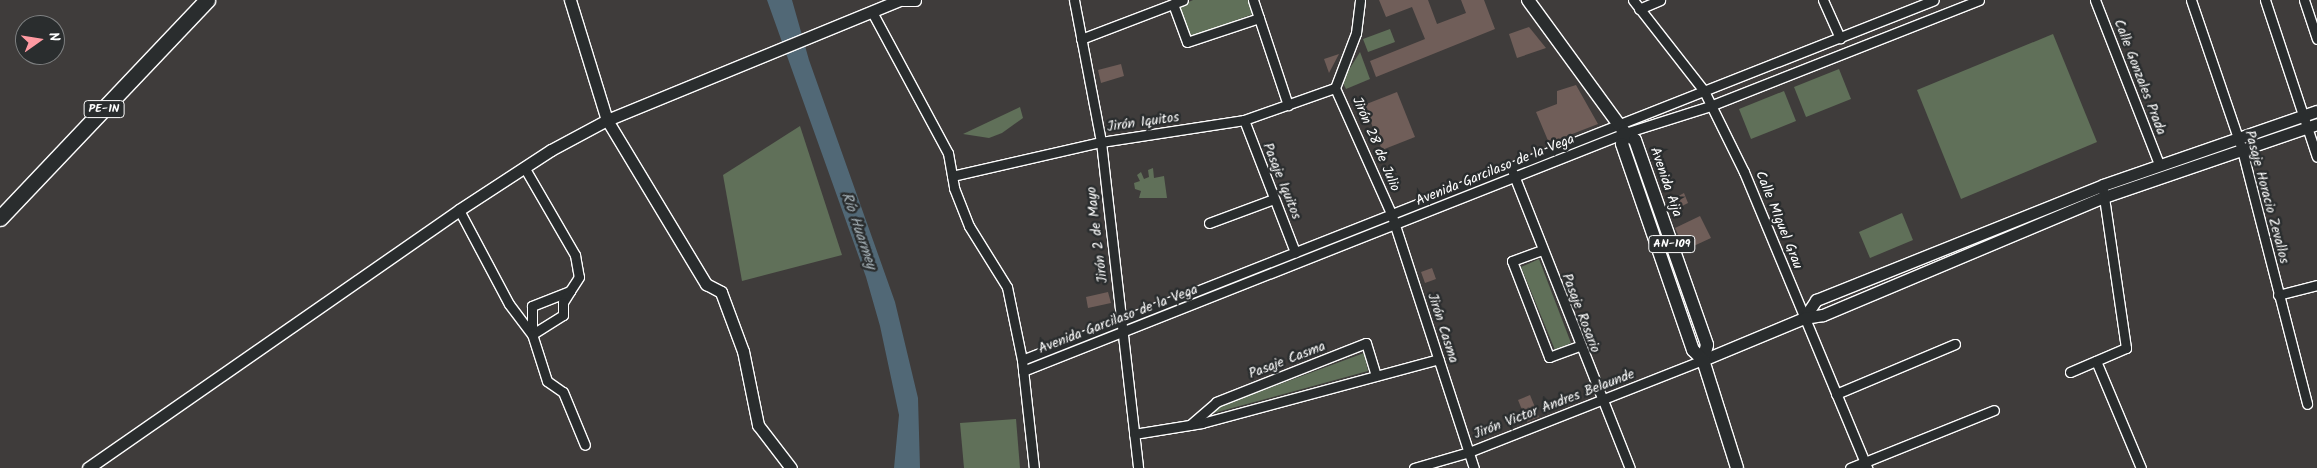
<!DOCTYPE html>
<html>
<head>
<meta charset="utf-8">
<style>
	body { margin:0 }
	#map { position:relative; width:2317px; height:468px; overflow:hidden; background:#3f3c3b; font-family:Kalam,sans-serif }
	div>[style] { position:absolute }
	.green>* { inset:0; background:#607059 }
	.water>* { inset:0; background:#516876 }
	.building>* { inset:0; background:#705e59 }
	.roads { filter:drop-shadow(1px 0 #fff) drop-shadow(-1px 0 #fff) drop-shadow(0 1px #fff) drop-shadow(0 -1px #fff) }
	.street>* { height:9px; margin:-4.5px; padding:0 4.5px; transform-origin:4.5px; border-radius:4.5px; background:#2a2d2e }
	.secondary>* { height:11px; margin:-5.5px; padding:0 5.5px; transform-origin:5.5px; border-radius:5.5px; background:#2a2d2e }
	.primary>* { height:12px; margin:-6px; padding:0 6px; transform-origin:6px; border-radius:6px; background:#2a2d2e }
	.highway>* { height:15px; margin:-7.5px; padding:0 7.5px; transform-origin:7.5px; border-radius:7.5px; background:#2a2d2e }
	span { translate:-50% -50%; white-space:nowrap; text-align:center; line-height:1.15; -webkit-text-stroke:5px #2a2d2e; paint-order:stroke }
	.shield-label span { padding:1px 4px; background:#2a2d2e; border:1px solid; border-radius:4px; -webkit-text-stroke-width:0 }
	.shield-label { font-size:12px; color:#fff; font-weight:700 }
	.street-label { font-size:14px; color:#fff }
	.water-label { font-size:15px; color:#a8b4ba; font-style:italic }
	.north { position:absolute; left:15px; top:15px; width:50px; height:50px; box-sizing:border-box; background:#2a2d2e; border:1px solid #7f8182; border-radius:50%; rotate:77deg; font-size:14px; font-weight:700; line-height:20px; text-align:center; color:#fff }
	.north::after { content:''; display:block; margin:auto; width:18px; height:22px; background:#ff9aa2; clip-path:polygon(50% 0,100% 100%,50% 72%,0 100%) }
</style>
</head>
<body>
<div id="map">
	<div class="green">
		<i style="clip-path:polygon(1193px 0,1248px 0,1253px 14px,1190px 37px,1180px 6px)"></i>
		<i style="clip-path:polygon(1390px 29px,1395px 42px,1368px 52px,1363px 39px)"></i>
		<i style="clip-path:polygon(2053px 34px,2097px 142px,1961px 199px,1917px 90px)"></i>
		<i style="clip-path:polygon(1360px 52px,1370px 79px,1346px 89px,1342px 81px)"></i>
		<i style="clip-path:polygon(1839px 69px,1851px 99px,1806px 117px,1794px 87px)"></i>
		<i style="clip-path:polygon(1784px 91px,1796px 121px,1751px 139px,1739px 109px)"></i>
		<i style="clip-path:polygon(1020px 107px,1023px 118px,1002px 133px,989px 138px,963px 134px)"></i>
		<i style="clip-path:polygon(800px 126px,842px 255px,742px 281px,723px 175px)"></i>
		<i style="clip-path:polygon(1153px 168px,1154px 178px,1164px 176px,1167px 198px,1139px 198px,1141px 191px,1135px 189px,1134px 183px,1140px 181px,1137px 175px,1141px 172px,1144px 179px,1149px 177px,1148px 170px)"></i>
		<i style="clip-path:polygon(1902px 213px,1913px 240px,1870px 258px,1859px 232px)"></i>
		<i style="clip-path:polygon(1539px 259px,1571px 343px,1555px 350px,1521px 267px)"></i>
		<i style="clip-path:polygon(1364px 353px,1368px 371px,1210px 414px,1221px 406px)"></i>
		<i style="clip-path:polygon(1016px 419px,1020px 468px,964px 468px,960px 423px)"></i>
	</div>
	<div class="water">
		<i style="clip-path:polygon(767px 0,792px 0,809px 60px,895px 302px,918px 398px,920px 468px,894px 468px,899px 415px,880px 326px,866px 277px)"></i>
	</div>
	<div class="building">
		<i style="clip-path:polygon(1379px 0,1428px 0,1437px 24px,1466px 13px,1461px 0,1484px 0,1495px 29px,1376px 77px,1370px 61px,1425px 39px,1412px 7px,1386px 17px)"></i>
		<i style="clip-path:polygon(1529px 27px,1546px 48px,1517px 58px,1509px 34px)"></i>
		<i style="clip-path:polygon(1339px 54px,1329px 73px,1324px 59px)"></i>
		<i style="clip-path:polygon(1121px 64px,1124px 76px,1101px 83px,1098px 70px)"></i>
		<i style="clip-path:polygon(1576px 85px,1598px 124px,1549px 143px,1536px 112px,1557px 104px,1557px 91px)"></i>
		<i style="clip-path:polygon(1397px 92px,1415px 137px,1382px 150px,1364px 105px)"></i>
		<i style="clip-path:polygon(1684px 193px,1688px 203px,1672px 211px,1667px 202px)"></i>
		<i style="clip-path:polygon(1700px 216px,1711px 238px,1685px 250px,1675px 228px)"></i>
		<i style="clip-path:polygon(1432px 268px,1436px 279px,1425px 283px,1421px 272px)"></i>
		<i style="clip-path:polygon(1108px 292px,1111px 303px,1088px 308px,1086px 297px)"></i>
		<i style="clip-path:polygon(1530px 395px,1539px 417px,1527px 422px,1518px 400px)"></i>
	</div>
	<div class="roads">
		<div class="street">
			<i style="left:1074px;top:0;width:145px;rotate:79.2deg"></i>
			<i style="left:1101px;top:142px;width:328px;rotate:83.5deg"></i>
			<i style="left:1253px;top:0;width:111px;rotate:71.6deg"></i>
			<i style="left:1633px;top:0;width:115px;rotate:52deg"></i>
			<i style="left:1704px;top:91px;width:90px;rotate:63.7deg"></i>
			<i style="left:1744px;top:172px;width:321px;rotate:67.4deg"></i>
			<i style="left:1823px;top:0;width:42px;rotate:65.9deg"></i>
			<i style="left:2095px;top:0;width:176px;rotate:68.7deg"></i>
			<i style="left:2191px;top:0;width:158px;rotate:71.2deg"></i>
			<i style="left:2242px;top:150px;width:262px;rotate:75.6deg"></i>
			<i style="left:2265px;top:0;width:165px;rotate:71.7deg"></i>
			<i style="left:2304px;top:0;width:41px;rotate:71.6deg"></i>
			<i style="left:1173px;top:4px;width:40px;rotate:69.8deg"></i>
			<i style="left:1187px;top:42px;width:76px;rotate:-18.4deg"></i>
			<i style="left:1639px;top:9px;width:23px;rotate:-23deg"></i>
			<i style="left:872px;top:12px;width:160px;rotate:61.7deg"></i>
			<i style="left:948px;top:153px;width:36px;rotate:80deg"></i>
			<i style="left:954px;top:188px;width:41px;rotate:68.5deg"></i>
			<i style="left:969px;top:226px;width:72px;rotate:58.1deg"></i>
			<i style="left:1007px;top:287px;width:75px;rotate:78.4deg"></i>
			<i style="left:1022px;top:360px;width:109px;rotate:83.7deg"></i>
			<i style="left:1081px;top:39px;width:109px;rotate:-20.9deg"></i>
			<i style="left:1335px;top:88px;width:137px;rotate:65.9deg"></i>
			<i style="left:1391px;top:213px;width:268px;rotate:72deg"></i>
			<i style="left:1335px;top:88px;width:59px;rotate:-69.1deg"></i>
			<i style="left:1356px;top:33px;width:33px;rotate:-83deg"></i>
			<i style="left:1244px;top:120px;width:142px;rotate:68.9deg"></i>
			<i style="left:524px;top:167px;width:102px;rotate:59.9deg"></i>
			<i style="left:575px;top:255px;width:22px;rotate:80deg"></i>
			<i style="left:579px;top:277px;width:17px;rotate:123deg"></i>
			<i style="left:570px;top:291px;width:41px;rotate:158.5deg"></i>
			<i style="left:532px;top:306px;width:28px;rotate:90deg"></i>
			<i style="left:1513px;top:173px;width:317px;rotate:68.4deg"></i>
			<i style="left:952px;top:176px;width:153px;rotate:-12.9deg"></i>
			<i style="left:1101px;top:142px;width:145px;rotate:-8.7deg"></i>
			<i style="left:1244px;top:120px;width:96px;rotate:-19.4deg"></i>
			<i style="left:459px;top:210px;width:106px;rotate:62deg"></i>
			<i style="left:509px;top:304px;width:38px;rotate:53deg"></i>
			<i style="left:1209px;top:223px;width:69px;rotate:-20.3deg"></i>
			<i style="left:1542px;top:250px;width:32px;rotate:160deg"></i>
			<i style="left:1512px;top:261px;width:103px;rotate:68.9deg"></i>
			<i style="left:1549px;top:357px;width:32px;rotate:-20deg"></i>
			<i style="left:570px;top:291px;width:13px;rotate:122deg"></i>
			<i style="left:563px;top:302px;width:13px;rotate:90deg"></i>
			<i style="left:563px;top:315px;width:36px;rotate:148deg"></i>
			<i style="left:532px;top:334px;width:49px;rotate:72.3deg"></i>
			<i style="left:547px;top:381px;width:19px;rotate:35deg"></i>
			<i style="left:563px;top:392px;width:57px;rotate:67.5deg"></i>
			<i style="left:2278px;top:295px;width:40px;rotate:-14.4deg"></i>
			<i style="left:1022px;top:360px;width:980px;rotate:-21.54deg"></i>
			<i style="left:2096px;top:361px;width:116px;rotate:67.2deg"></i>
			<i style="left:1023px;top:371px;width:647px;rotate:-21.57deg"></i>
			<i style="left:1625px;top:133px;width:89px;rotate:-17.6deg"></i>
			<i style="left:1710px;top:106px;width:289px;rotate:-21.5deg"></i>
			<i style="left:2070px;top:372px;width:61px;rotate:-23.2deg"></i>
			<i style="left:2126px;top:348px;width:159px;rotate:-98.3deg"></i>
			<i style="left:1836px;top:394px;width:129px;rotate:-22.8deg"></i>
			<i style="left:1190px;top:425px;width:35px;rotate:-41deg"></i>
			<i style="left:1216px;top:402px;width:161px;rotate:-21.5deg"></i>
			<i style="left:1366px;top:343px;width:34px;rotate:73deg"></i>
			<i style="left:1134px;top:434px;width:69px;rotate:-9.2deg"></i>
			<i style="left:1202px;top:423px;width:245px;rotate:-15.1deg"></i>
			<i style="left:1414px;top:468px;width:57px;rotate:-16.2deg"></i>
			<i style="left:1469px;top:452px;width:251px;rotate:-21.5deg"></i>
			<i style="left:1850px;top:468px;width:155px;rotate:-21.9deg"></i>
		</div>
		<div class="secondary">
			<i style="left:570px;top:0;width:126px;rotate:72.9deg"></i>
			<i style="left:607px;top:120px;width:192px;rotate:58.9deg"></i>
			<i style="left:706px;top:284px;width:17px;rotate:28deg"></i>
			<i style="left:721px;top:292px;width:63px;rotate:69.6deg"></i>
			<i style="left:743px;top:351px;width:76px;rotate:78.5deg"></i>
			<i style="left:758px;top:425px;width:54px;rotate:52.5deg"></i>
			<i style="left:903px;top:0;width:12px"></i>
			<i style="left:1804px;top:318px;width:22px;rotate:-56deg"></i>
			<i style="left:1816px;top:300px;width:309px;rotate:-21.8deg"></i>
			<i style="left:2103px;top:185px;width:226px;rotate:-19.1deg"></i>
			<i style="left:1703px;top:360px;width:109px;rotate:-22.6deg"></i>
			<i style="left:1804px;top:318px;width:19px;rotate:-9deg"></i>
			<i style="left:1823px;top:315px;width:305px;rotate:-22.8deg"></i>
			<i style="left:2104px;top:197px;width:225px;rotate:-18.9deg"></i>
			<i style="left:88px;top:468px;width:452px;rotate:-34.8deg"></i>
			<i style="left:459px;top:210px;width:110px;rotate:-33.1deg"></i>
			<i style="left:551px;top:150px;width:64px;rotate:-28.2deg"></i>
			<i style="left:607px;top:120px;width:317px;rotate:-22.3deg"></i>
		</div>
		<div class="primary">
			<i style="left:1528px;top:0;width:165px;rotate:53.9deg"></i>
			<i style="left:1625px;top:133px;width:12px;rotate:35deg"></i>
			<i style="left:1635px;top:140px;width:217px;rotate:70.6deg"></i>
			<i style="left:1707px;top:345px;width:16px;rotate:105deg"></i>
			<i style="left:1625px;top:133px;width:11px;rotate:105deg"></i>
			<i style="left:1622px;top:144px;width:218px;rotate:71deg"></i>
			<i style="left:1693px;top:350px;width:14px;rotate:45deg"></i>
			<i style="left:1703px;top:360px;width:113px;rotate:72.5deg"></i>
		</div>
		<div class="highway">
			<i style="left:0;top:218px;width:301px;rotate:-46.5deg"></i>
		</div>
	</div>
	<div class="shield-label">
		<span style="left:104px;top:109px">PE-1N</span>
		<span style="left:1672px;top:244px">AN-109</span>
	</div>
	<div class="street-label">
		<span style="left:2140px;top:77px;rotate:69deg">Calle Gonzales Prada</span>
		<span style="left:1143px;top:122px;rotate:-8deg">Jirón Iquitos</span>
		<span style="left:1376px;top:144px;rotate:67deg">Jirón 28 de Julio</span>
		<span style="left:1495px;top:170px;rotate:-22deg">Avenida Garcilaso de la Vega</span>
		<span style="left:1282px;top:181px;rotate:68deg">Pasaje Iquitos</span>
		<span style="left:1666px;top:182px;rotate:71deg">Avenida Aija</span>
		<span style="left:2267px;top:197px;rotate:75deg">Pasaje Horacio Zevallos</span>
		<span style="left:1779px;top:220px;rotate:68deg">Calle MIguel Grau</span>
		<span style="left:1097px;top:235px;rotate:-97deg">Jirón 2 de Mayo</span>
		<span style="left:1581px;top:313px;rotate:69deg">Pasaje Rosario</span>
		<span style="left:1118px;top:319px;rotate:-21deg">Avenida Garcilaso de la Vega</span>
		<span style="left:1443px;top:328px;rotate:72deg">Jirón Casma</span>
		<span style="left:1287px;top:360px;rotate:-21deg">Pasaje Casma</span>
		<span style="left:1554px;top:404px;rotate:-21deg">Jirón Victor Andres Belaunde</span>
	</div>
	<div class="water-label">
		<span style="left:858px;top:231px;rotate:71deg">Río Huarmey</span>
	</div>
	<div class="north">N</div>
</div>
</body>
</html>
